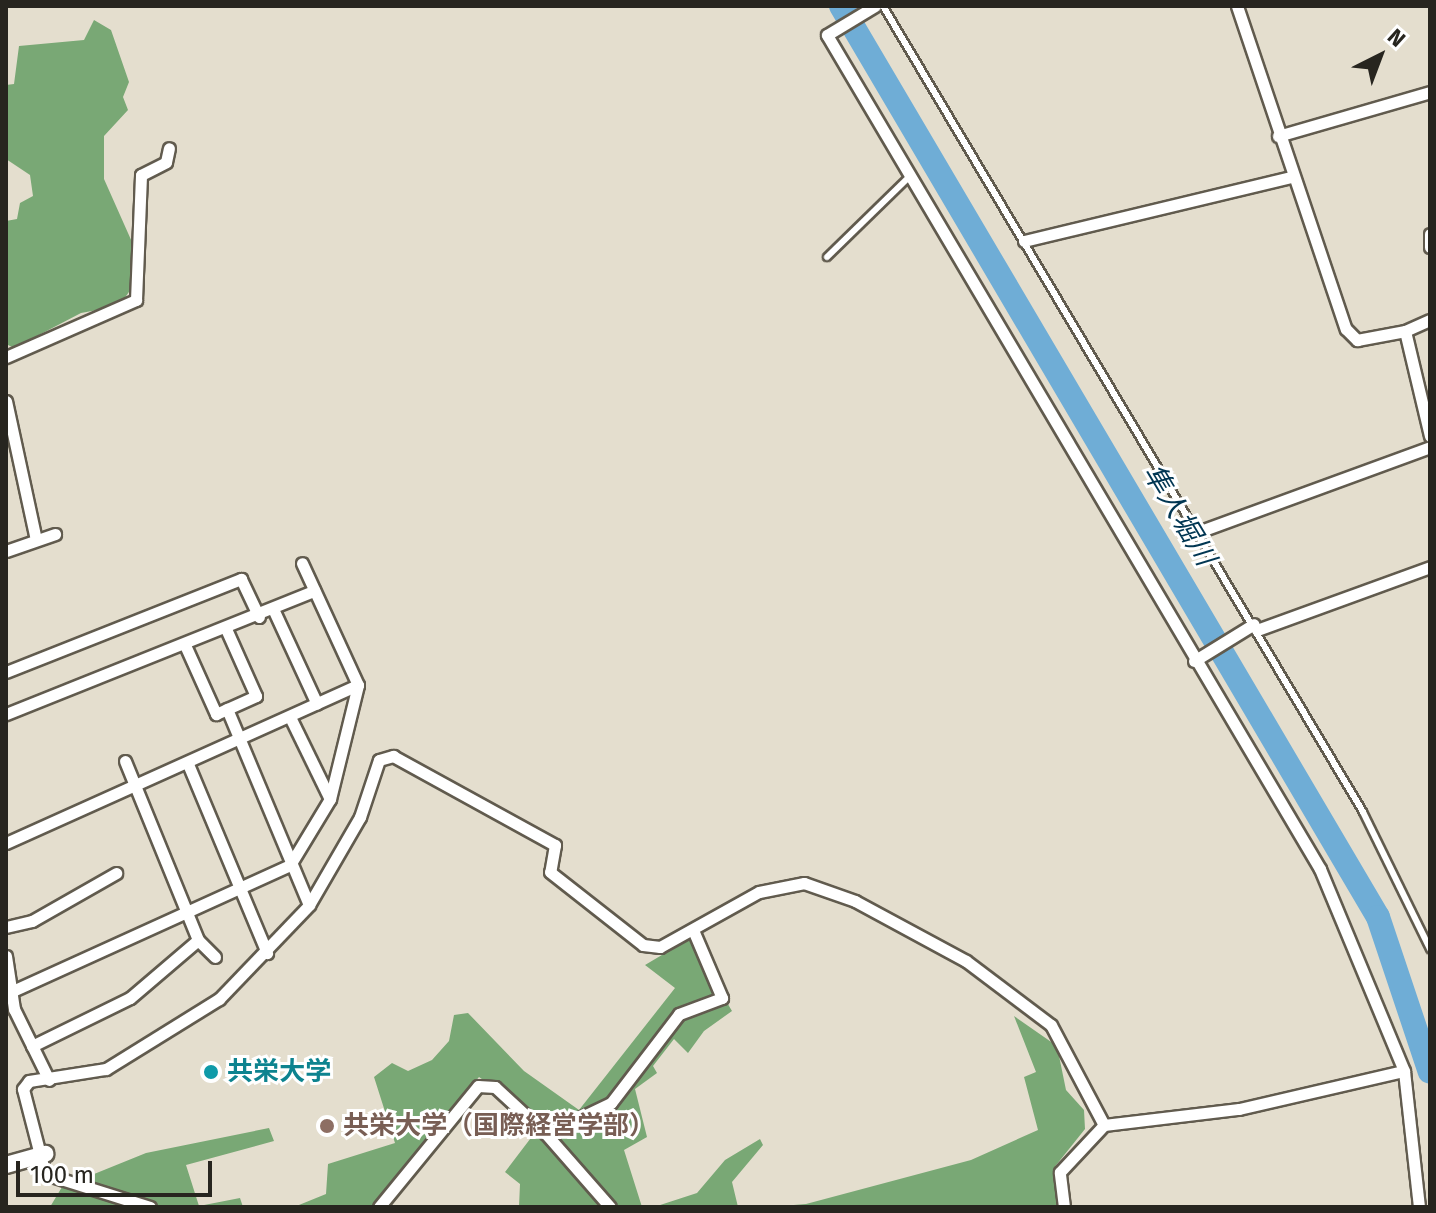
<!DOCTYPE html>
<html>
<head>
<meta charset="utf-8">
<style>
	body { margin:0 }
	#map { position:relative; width:1436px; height:1213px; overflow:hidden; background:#e4dece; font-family:"Fira Sans","Noto Sans JP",sans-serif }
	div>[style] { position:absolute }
	.forest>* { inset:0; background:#79a875 }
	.river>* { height:24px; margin:-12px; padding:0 12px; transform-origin:12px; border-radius:12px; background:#6fadd6 }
	.roads { filter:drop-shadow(2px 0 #615b4e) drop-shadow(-2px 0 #615b4e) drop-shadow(0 2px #615b4e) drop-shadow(0 -2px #615b4e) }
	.lane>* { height:6px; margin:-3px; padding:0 3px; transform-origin:3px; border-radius:3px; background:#fff }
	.street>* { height:11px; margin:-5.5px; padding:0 5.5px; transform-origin:5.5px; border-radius:5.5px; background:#fff }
	.secondary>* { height:16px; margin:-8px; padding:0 8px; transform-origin:8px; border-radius:8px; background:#fff }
	.dots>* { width:22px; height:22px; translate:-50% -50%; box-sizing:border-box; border:4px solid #fff; border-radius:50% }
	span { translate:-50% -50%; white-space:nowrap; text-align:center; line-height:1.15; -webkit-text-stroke:6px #fff; paint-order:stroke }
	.culture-label { font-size:26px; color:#0d838f; font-weight:700 }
	.left { translate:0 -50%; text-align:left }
	.education-label { font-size:26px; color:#785e54; font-weight:700 }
	.water-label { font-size:28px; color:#013652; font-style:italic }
	.frame { position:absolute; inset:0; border:8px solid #27251f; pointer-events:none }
	.north { position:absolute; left:1340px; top:16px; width:80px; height:80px; -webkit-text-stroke:6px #fff; paint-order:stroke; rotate:42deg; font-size:22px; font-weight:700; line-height:32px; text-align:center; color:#27251f }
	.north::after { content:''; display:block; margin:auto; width:28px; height:36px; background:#27251f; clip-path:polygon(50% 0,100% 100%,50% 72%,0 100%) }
	.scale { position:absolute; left:16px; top:1161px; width:196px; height:36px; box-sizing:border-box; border:4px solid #27251f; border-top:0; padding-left:10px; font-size:24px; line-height:28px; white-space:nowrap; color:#27251f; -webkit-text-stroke:6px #fff; paint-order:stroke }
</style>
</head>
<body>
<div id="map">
	<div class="forest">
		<i style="clip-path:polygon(94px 20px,111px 30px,129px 82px,123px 97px,128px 110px,104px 136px,104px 179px,132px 242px,136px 282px,119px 306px,81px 313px,14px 348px,6px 344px,6px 221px,17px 219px,20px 203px,33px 196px,30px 175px,6px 159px,6px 85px,14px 84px,19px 46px,84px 40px)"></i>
		<i style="clip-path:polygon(689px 939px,732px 1011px,704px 1031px,688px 1053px,674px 1039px,653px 1066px,657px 1073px,635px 1089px,647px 1137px,624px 1150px,642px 1207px,519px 1207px,520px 1184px,505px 1172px,543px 1122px,479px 1077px,372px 1207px,294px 1207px,326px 1194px,328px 1164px,395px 1143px,374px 1077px,392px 1063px,408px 1071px,432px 1060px,449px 1041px,454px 1015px,468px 1013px,524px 1071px,579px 1110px,675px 988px,645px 965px)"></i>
		<i style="clip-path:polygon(1014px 1016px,1057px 1046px,1066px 1090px,1084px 1110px,1085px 1129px,1053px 1169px,1063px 1207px,769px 1207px,806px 1204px,971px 1160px,1038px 1130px,1024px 1077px,1036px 1072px)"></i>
		<i style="clip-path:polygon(269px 1128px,274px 1141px,186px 1165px,199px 1206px,240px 1198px,243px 1207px,50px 1207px,62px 1187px,146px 1153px)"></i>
		<i style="clip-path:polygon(760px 1139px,763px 1145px,732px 1182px,738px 1207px,654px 1207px,697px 1193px,725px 1160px)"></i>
	</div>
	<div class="river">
		<i style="left:841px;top:6px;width:1057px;rotate:59.48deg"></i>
		<i style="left:1378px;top:917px;width:163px;rotate:71.5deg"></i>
	</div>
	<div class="roads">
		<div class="lane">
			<i style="left:883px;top:6px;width:938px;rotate:59.22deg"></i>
			<i style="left:1363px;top:812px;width:153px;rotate:63.9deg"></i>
			<i style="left:827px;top:257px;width:115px;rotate:-44.3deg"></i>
		</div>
		<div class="street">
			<i style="left:875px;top:6px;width:56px;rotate:148.9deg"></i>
			<i style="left:827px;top:35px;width:969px;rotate:59.41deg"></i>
			<i style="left:1320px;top:869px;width:219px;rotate:67.4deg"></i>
			<i style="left:1404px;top:1071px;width:137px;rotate:83.7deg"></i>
			<i style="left:1237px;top:6px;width:341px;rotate:71.4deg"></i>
			<i style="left:1346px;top:329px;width:16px;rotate:45deg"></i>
			<i style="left:1357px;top:340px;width:49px;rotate:-10.6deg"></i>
			<i style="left:1405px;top:331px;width:108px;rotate:76.6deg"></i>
			<i style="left:1278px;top:136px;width:158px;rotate:-16.1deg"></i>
			<i style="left:1430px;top:234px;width:13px;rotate:90deg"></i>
			<i style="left:1024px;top:241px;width:274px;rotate:-13.5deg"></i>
			<i style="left:1405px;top:331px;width:27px;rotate:-24deg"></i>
			<i style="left:6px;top:357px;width:142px;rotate:-23.7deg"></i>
			<i style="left:136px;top:300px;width:125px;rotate:-87.7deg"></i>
			<i style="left:141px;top:175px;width:28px;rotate:-27deg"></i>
			<i style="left:166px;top:162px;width:14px;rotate:-78deg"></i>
			<i style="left:6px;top:401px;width:142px;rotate:77.8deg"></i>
			<i style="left:1198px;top:532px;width:247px;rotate:-20.1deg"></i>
			<i style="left:6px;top:551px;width:52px;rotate:-19.1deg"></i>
			<i style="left:274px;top:611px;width:102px;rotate:65.2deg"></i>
			<i style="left:1257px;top:630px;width:184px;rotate:-20deg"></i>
			<i style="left:185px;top:645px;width:76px;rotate:65.8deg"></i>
			<i style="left:216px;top:714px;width:44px;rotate:-24.2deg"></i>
			<i style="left:256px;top:696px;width:73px;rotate:-114.1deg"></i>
			<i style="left:1194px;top:661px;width:70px;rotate:-31.7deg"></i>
			<i style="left:6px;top:672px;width:253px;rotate:-21.6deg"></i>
			<i style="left:241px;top:579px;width:42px;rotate:64.7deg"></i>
			<i style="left:227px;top:709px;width:212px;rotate:67.3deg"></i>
			<i style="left:6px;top:714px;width:332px;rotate:-21.8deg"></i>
			<i style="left:290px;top:717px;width:91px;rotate:64deg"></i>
			<i style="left:125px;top:761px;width:193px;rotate:67.8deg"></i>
			<i style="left:198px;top:940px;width:24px;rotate:45deg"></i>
			<i style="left:188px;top:764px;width:205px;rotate:67.3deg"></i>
			<i style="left:6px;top:843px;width:386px;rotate:-24.2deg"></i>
			<i style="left:6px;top:927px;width:27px;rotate:-13deg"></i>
			<i style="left:32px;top:921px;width:97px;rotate:-29.7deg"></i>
			<i style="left:6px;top:956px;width:54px;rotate:81.4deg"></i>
			<i style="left:14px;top:1009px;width:79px;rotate:63.8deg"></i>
			<i style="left:6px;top:994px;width:312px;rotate:-24.4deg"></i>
			<i style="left:290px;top:865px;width:77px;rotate:-58.8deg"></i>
			<i style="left:330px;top:799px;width:117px;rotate:-76.2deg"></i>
			<i style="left:358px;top:685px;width:134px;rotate:-114.7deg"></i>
			<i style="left:32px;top:1046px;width:109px;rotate:-26.1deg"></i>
			<i style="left:130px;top:998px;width:89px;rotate:-40.5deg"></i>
			<i style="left:546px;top:1134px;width:72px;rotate:-25.5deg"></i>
			<i style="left:611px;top:1103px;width:112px;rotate:-52.6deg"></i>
			<i style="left:679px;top:1014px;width:46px;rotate:-20.4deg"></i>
			<i style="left:722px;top:998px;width:74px;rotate:-113.1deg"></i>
			<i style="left:150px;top:1207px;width:110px;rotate:-162.6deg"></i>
			<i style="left:45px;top:1174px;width:88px;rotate:-104.5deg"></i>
			<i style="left:23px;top:1089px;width:10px;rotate:-53deg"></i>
			<i style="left:29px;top:1081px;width:78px;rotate:-8.9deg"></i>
			<i style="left:106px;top:1069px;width:133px;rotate:-31.8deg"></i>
			<i style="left:219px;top:999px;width:130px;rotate:-46.2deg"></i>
			<i style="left:309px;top:905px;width:102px;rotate:-59.9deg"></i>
			<i style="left:360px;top:817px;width:60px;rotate:-71.6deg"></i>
			<i style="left:379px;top:760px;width:15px;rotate:-16deg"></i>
			<i style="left:393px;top:756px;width:185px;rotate:28.8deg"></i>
			<i style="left:555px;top:845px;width:27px;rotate:100deg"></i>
			<i style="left:550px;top:872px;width:118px;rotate:38.1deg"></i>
			<i style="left:643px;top:945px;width:17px;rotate:7deg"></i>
			<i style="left:660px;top:947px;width:113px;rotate:-29.1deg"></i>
			<i style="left:759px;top:892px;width:46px;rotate:-11.3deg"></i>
			<i style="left:804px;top:883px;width:54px;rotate:19.4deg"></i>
			<i style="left:855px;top:901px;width:126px;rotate:28.4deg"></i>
			<i style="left:966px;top:961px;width:106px;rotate:37deg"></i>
			<i style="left:1051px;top:1025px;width:113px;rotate:62.1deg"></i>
			<i style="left:379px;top:1207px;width:156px;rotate:-50.7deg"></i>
			<i style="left:478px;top:1086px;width:17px;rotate:3deg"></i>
			<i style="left:495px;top:1087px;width:69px;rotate:42.7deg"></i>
			<i style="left:546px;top:1134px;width:97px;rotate:48.8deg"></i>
			<i style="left:1064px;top:1207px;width:35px;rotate:-97deg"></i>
			<i style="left:1060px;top:1172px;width:64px;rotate:-46.9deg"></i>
			<i style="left:1104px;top:1125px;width:136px;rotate:-6.8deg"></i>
			<i style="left:1239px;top:1109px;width:169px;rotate:-13deg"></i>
		</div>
		<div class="secondary">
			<i style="left:6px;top:1165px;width:41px;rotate:-15.8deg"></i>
		</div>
	</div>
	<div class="dots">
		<i style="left:211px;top:1072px;background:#0f9aa8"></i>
		<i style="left:327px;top:1126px;background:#8d6e63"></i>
	</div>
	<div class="culture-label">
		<span class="left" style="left:227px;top:1072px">共栄大学</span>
	</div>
	<div class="education-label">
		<span class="left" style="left:343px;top:1126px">共栄大学（国際経営学部）</span>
	</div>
	<div class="water-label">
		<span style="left:1179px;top:515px;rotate:59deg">隼人堀川</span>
	</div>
	<div class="frame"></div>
	<div class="north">N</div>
	<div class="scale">100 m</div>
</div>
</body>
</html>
